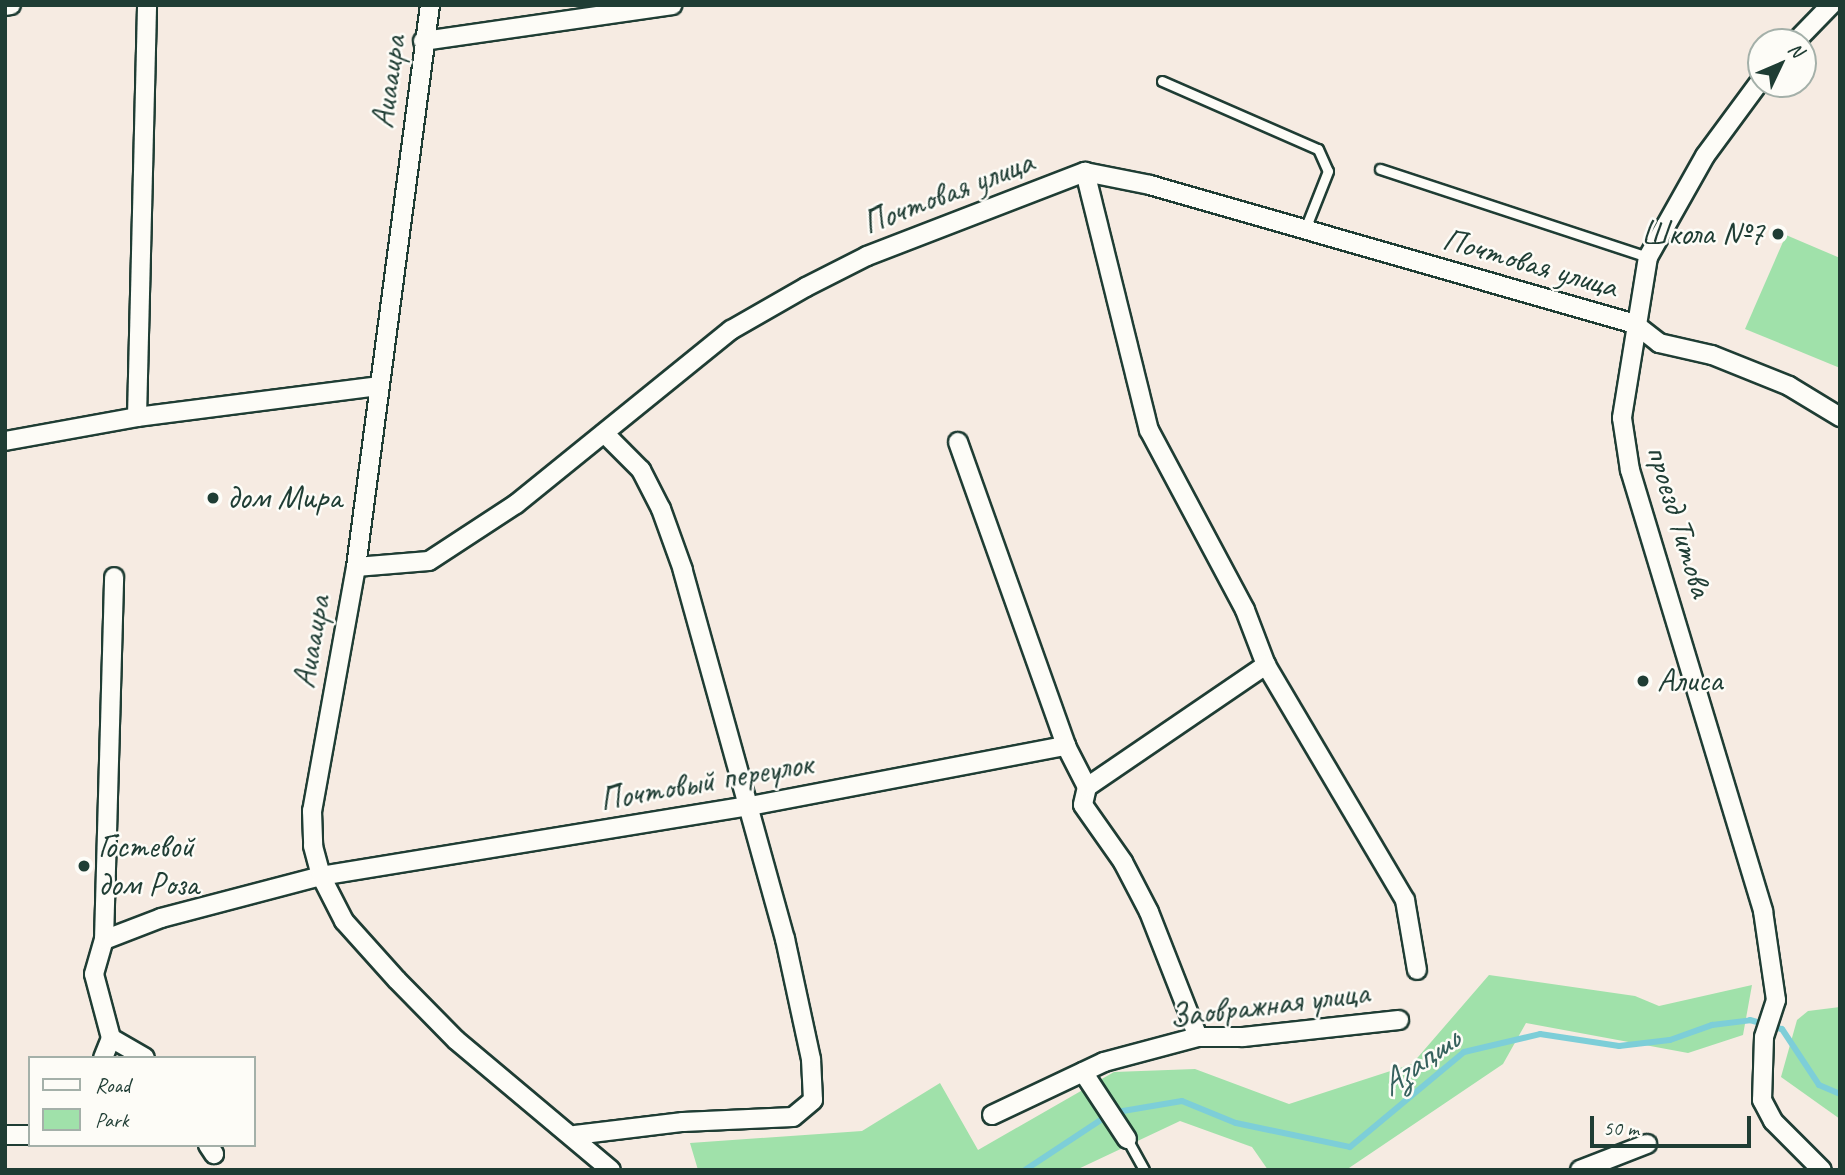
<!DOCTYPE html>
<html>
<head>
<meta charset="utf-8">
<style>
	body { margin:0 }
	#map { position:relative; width:1845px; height:1175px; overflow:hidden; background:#f6ebe2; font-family:Caveat,sans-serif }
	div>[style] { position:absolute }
	.green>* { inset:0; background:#a0e1aa }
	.stream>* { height:6px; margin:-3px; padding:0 3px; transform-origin:3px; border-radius:3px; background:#7dced8 }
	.roads { filter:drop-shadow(2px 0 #1f3d34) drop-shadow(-2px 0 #1f3d34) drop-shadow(0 2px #1f3d34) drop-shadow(0 -2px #1f3d34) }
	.service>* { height:9px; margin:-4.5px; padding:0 4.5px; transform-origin:4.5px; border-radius:4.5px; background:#fdfcf7 }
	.minor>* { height:18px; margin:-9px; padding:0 9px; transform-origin:9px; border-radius:9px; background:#fdfcf7 }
	.dots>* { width:19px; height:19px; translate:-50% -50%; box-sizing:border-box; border:4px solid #fdfcf7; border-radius:50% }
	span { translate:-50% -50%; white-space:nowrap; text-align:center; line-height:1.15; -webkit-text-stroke:5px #fdfcf7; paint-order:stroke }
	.street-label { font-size:33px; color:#1f3d34 }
	.poi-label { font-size:33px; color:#1f3d34 }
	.right { translate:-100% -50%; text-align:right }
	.left { translate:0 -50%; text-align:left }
	.water-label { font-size:35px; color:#36615d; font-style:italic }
	.frame { position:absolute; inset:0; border:7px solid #1f3d34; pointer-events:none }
	.legend { position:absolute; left:28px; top:1056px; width:228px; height:91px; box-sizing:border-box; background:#fdfcf7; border:2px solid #a4b0a9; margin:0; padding:9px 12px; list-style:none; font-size:21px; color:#1f3d34 }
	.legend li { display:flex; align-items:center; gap:14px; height:35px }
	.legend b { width:35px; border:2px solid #a4b0a9 }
	.north { position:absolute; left:1747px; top:28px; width:70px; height:70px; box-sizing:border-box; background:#fdfcf7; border:2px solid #a4b0a9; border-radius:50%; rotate:46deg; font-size:19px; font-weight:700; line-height:28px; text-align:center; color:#1f3d34 }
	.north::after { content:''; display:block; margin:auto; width:24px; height:32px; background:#1f3d34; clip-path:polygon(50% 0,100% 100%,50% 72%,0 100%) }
	.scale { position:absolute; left:1590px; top:1116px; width:161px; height:32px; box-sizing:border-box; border:4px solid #1f3d34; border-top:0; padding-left:9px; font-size:21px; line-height:24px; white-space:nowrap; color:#1f3d34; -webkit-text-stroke:5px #fdfcf7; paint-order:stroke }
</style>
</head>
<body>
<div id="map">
	<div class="green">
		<i style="clip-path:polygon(1786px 235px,1840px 258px,1840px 368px,1745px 329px)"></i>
		<i style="clip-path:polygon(1489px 975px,1635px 996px,1659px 1006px,1752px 985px,1743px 1035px,1688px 1053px,1526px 1023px,1503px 1064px,1346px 1170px,1268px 1170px,1252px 1147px,1180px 1121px,1076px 1170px,698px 1170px,690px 1143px,862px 1131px,940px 1083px,978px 1150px,1114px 1072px,1195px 1069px,1289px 1104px,1412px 1064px)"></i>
		<i style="clip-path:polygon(1840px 1007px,1840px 1119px,1781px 1077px,1797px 1020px,1808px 1011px)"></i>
	</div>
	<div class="stream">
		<i style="left:1025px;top:1170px;width:103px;rotate:-33.5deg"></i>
		<i style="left:1111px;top:1113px;width:72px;rotate:-9.6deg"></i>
		<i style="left:1182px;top:1101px;width:58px;rotate:22.2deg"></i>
		<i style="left:1236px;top:1123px;width:116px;rotate:11.9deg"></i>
		<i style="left:1350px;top:1147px;width:148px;rotate:-39.8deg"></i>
		<i style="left:1464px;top:1052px;width:78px;rotate:-13.3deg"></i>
		<i style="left:1540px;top:1034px;width:80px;rotate:8.6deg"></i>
		<i style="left:1619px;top:1046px;width:51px;rotate:-6.7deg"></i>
		<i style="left:1670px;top:1040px;width:45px;rotate:-19.7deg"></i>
		<i style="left:1712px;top:1025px;width:38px;rotate:-7deg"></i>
		<i style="left:1750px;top:1020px;width:33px;rotate:16deg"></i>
		<i style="left:1782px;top:1029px;width:67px;rotate:56.5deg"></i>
		<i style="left:1819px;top:1085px;width:23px;rotate:23deg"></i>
	</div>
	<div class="roads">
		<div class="service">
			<i style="left:1162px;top:81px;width:170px;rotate:23.6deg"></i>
			<i style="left:1318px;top:149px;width:24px;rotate:66deg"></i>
			<i style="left:1328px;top:171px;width:62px;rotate:111.6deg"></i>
			<i style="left:1380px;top:169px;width:282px;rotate:18.2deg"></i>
			<i style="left:1127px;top:1139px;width:35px;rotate:61deg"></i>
		</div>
		<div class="minor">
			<i style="left:430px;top:5px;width:567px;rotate:97.5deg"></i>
			<i style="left:356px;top:567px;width:248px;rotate:100.2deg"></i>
			<i style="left:312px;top:811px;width:35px;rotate:88deg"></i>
			<i style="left:313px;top:846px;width:31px;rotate:75deg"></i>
			<i style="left:321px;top:876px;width:51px;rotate:62.9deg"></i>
			<i style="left:344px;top:921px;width:79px;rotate:48.1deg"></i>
			<i style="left:397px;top:980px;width:84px;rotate:45.5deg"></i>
			<i style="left:456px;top:1040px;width:202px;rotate:40deg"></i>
			<i style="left:5px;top:6px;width:6px;rotate:-9deg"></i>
			<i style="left:423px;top:41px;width:252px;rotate:-8.2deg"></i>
			<i style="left:1795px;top:42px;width:52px;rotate:-45.8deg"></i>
			<i style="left:1761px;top:80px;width:94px;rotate:126.4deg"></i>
			<i style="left:1705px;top:156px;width:116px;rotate:119.4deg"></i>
			<i style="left:1648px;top:257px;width:163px;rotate:99.2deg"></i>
			<i style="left:1622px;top:418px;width:53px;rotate:81.3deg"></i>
			<i style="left:1630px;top:470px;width:461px;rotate:73.2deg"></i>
			<i style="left:1763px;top:911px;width:90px;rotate:81.7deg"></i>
			<i style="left:1776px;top:1000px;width:39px;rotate:108deg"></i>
			<i style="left:1764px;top:1037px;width:63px;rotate:91.8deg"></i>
			<i style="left:1762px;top:1100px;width:24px;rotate:62deg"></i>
			<i style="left:1773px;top:1121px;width:69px;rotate:45deg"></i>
			<i style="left:1085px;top:172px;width:266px;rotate:76.1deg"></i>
			<i style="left:1149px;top:430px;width:204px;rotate:61.9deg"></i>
			<i style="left:1245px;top:610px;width:59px;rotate:69.1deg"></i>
			<i style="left:1266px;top:665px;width:273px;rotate:59.4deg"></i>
			<i style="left:1405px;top:900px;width:71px;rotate:80.3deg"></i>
			<i style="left:137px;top:417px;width:412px;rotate:-88.6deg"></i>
			<i style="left:5px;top:441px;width:134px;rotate:-10.3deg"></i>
			<i style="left:137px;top:417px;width:245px;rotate:-7.3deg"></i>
			<i style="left:958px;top:442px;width:323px;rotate:70.4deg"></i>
			<i style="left:356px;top:567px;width:73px;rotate:-4.7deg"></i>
			<i style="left:429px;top:561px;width:104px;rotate:-33.2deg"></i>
			<i style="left:516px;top:504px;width:277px;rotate:-39deg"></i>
			<i style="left:731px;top:330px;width:86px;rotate:-29.8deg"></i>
			<i style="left:806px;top:287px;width:68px;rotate:-26.9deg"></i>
			<i style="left:867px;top:256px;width:234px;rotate:-21.1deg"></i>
			<i style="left:1085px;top:172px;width:66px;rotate:11.3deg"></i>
			<i style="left:1150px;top:185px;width:505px;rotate:15.99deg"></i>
			<i style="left:1635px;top:324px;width:31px;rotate:38deg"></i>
			<i style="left:1659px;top:343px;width:54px;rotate:12.8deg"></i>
			<i style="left:1712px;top:355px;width:83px;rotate:21.9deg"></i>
			<i style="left:1789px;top:386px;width:60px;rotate:31.3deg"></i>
			<i style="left:1087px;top:787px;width:18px;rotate:103deg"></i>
			<i style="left:1083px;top:805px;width:70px;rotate:54.9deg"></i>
			<i style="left:1123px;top:862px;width:56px;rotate:62.5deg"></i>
			<i style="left:1149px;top:912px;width:134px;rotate:68.6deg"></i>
			<i style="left:104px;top:940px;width:61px;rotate:-21.1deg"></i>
			<i style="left:161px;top:918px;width:165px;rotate:-14.7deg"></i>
			<i style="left:321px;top:876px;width:435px;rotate:-9.3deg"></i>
			<i style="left:750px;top:806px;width:322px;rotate:-10.8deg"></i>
			<i style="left:1066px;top:746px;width:46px;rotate:62.9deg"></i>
			<i style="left:1087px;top:787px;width:217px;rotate:-34.3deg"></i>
			<i style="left:111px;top:1038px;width:39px;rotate:30deg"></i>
			<i style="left:103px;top:1058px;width:22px;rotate:-68deg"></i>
			<i style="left:111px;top:1038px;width:66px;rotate:-104.9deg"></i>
			<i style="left:94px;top:974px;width:35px;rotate:-74deg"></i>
			<i style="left:104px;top:940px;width:363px;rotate:-88.4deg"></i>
			<i style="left:1083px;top:1072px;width:80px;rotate:56.7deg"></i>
			<i style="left:992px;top:1115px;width:124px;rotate:-25.3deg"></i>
			<i style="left:1104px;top:1062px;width:97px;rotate:-14.9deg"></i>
			<i style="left:1198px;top:1037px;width:45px"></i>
			<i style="left:1243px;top:1037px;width:157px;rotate:-6.2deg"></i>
			<i style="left:5px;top:1135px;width:25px"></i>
			<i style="left:575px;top:1135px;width:109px;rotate:-6.9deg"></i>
			<i style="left:683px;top:1122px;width:110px;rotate:-2.6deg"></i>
			<i style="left:793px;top:1117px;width:26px;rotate:-40deg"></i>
			<i style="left:813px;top:1100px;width:41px;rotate:-92.8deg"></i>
			<i style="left:811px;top:1059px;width:123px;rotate:-102.2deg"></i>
			<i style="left:785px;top:939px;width:383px;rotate:-105.5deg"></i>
			<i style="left:683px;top:570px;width:65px;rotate:-109.8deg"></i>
			<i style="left:661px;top:509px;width:44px;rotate:-117.1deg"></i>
			<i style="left:641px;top:470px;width:52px;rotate:-135deg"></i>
			<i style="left:208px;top:1145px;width:11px;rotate:56deg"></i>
			<i style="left:1580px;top:1170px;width:72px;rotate:-21.2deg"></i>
		</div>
	</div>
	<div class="dots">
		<i style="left:1778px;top:234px;background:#1f3d34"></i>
		<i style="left:213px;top:498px;background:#1f3d34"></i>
		<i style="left:1643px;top:681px;background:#1f3d34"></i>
		<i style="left:84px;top:866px;background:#1f3d34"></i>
	</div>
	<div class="street-label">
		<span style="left:389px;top:82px;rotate:-82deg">Аиааира</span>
		<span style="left:948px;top:193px;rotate:-21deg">Почтовая улица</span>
		<span style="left:1530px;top:263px;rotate:16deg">Почтовая улица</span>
		<span style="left:1679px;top:521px;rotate:73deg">проезд Титова</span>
		<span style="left:312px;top:642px;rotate:-80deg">Аиааира</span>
		<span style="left:706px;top:782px;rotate:-10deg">Почтовый переулок</span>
		<span style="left:1269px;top:1005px;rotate:-7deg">Заовражная улица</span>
	</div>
	<div class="poi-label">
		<span class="right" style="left:1764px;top:234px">Школа №7</span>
		<span class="left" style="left:227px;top:498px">дом Мира</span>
		<span class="left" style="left:1657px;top:681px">Алиса</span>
		<span class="left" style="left:98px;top:866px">Гостевой<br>дом Роза</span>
	</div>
	<div class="water-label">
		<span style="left:1419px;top:1062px;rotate:-36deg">Аӡаԥшь</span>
	</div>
	<div class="frame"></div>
	<ul class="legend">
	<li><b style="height:9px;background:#fdfcf7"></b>Road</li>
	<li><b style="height:19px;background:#a0e1aa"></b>Park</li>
	</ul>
	<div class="north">N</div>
	<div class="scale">50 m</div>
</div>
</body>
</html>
